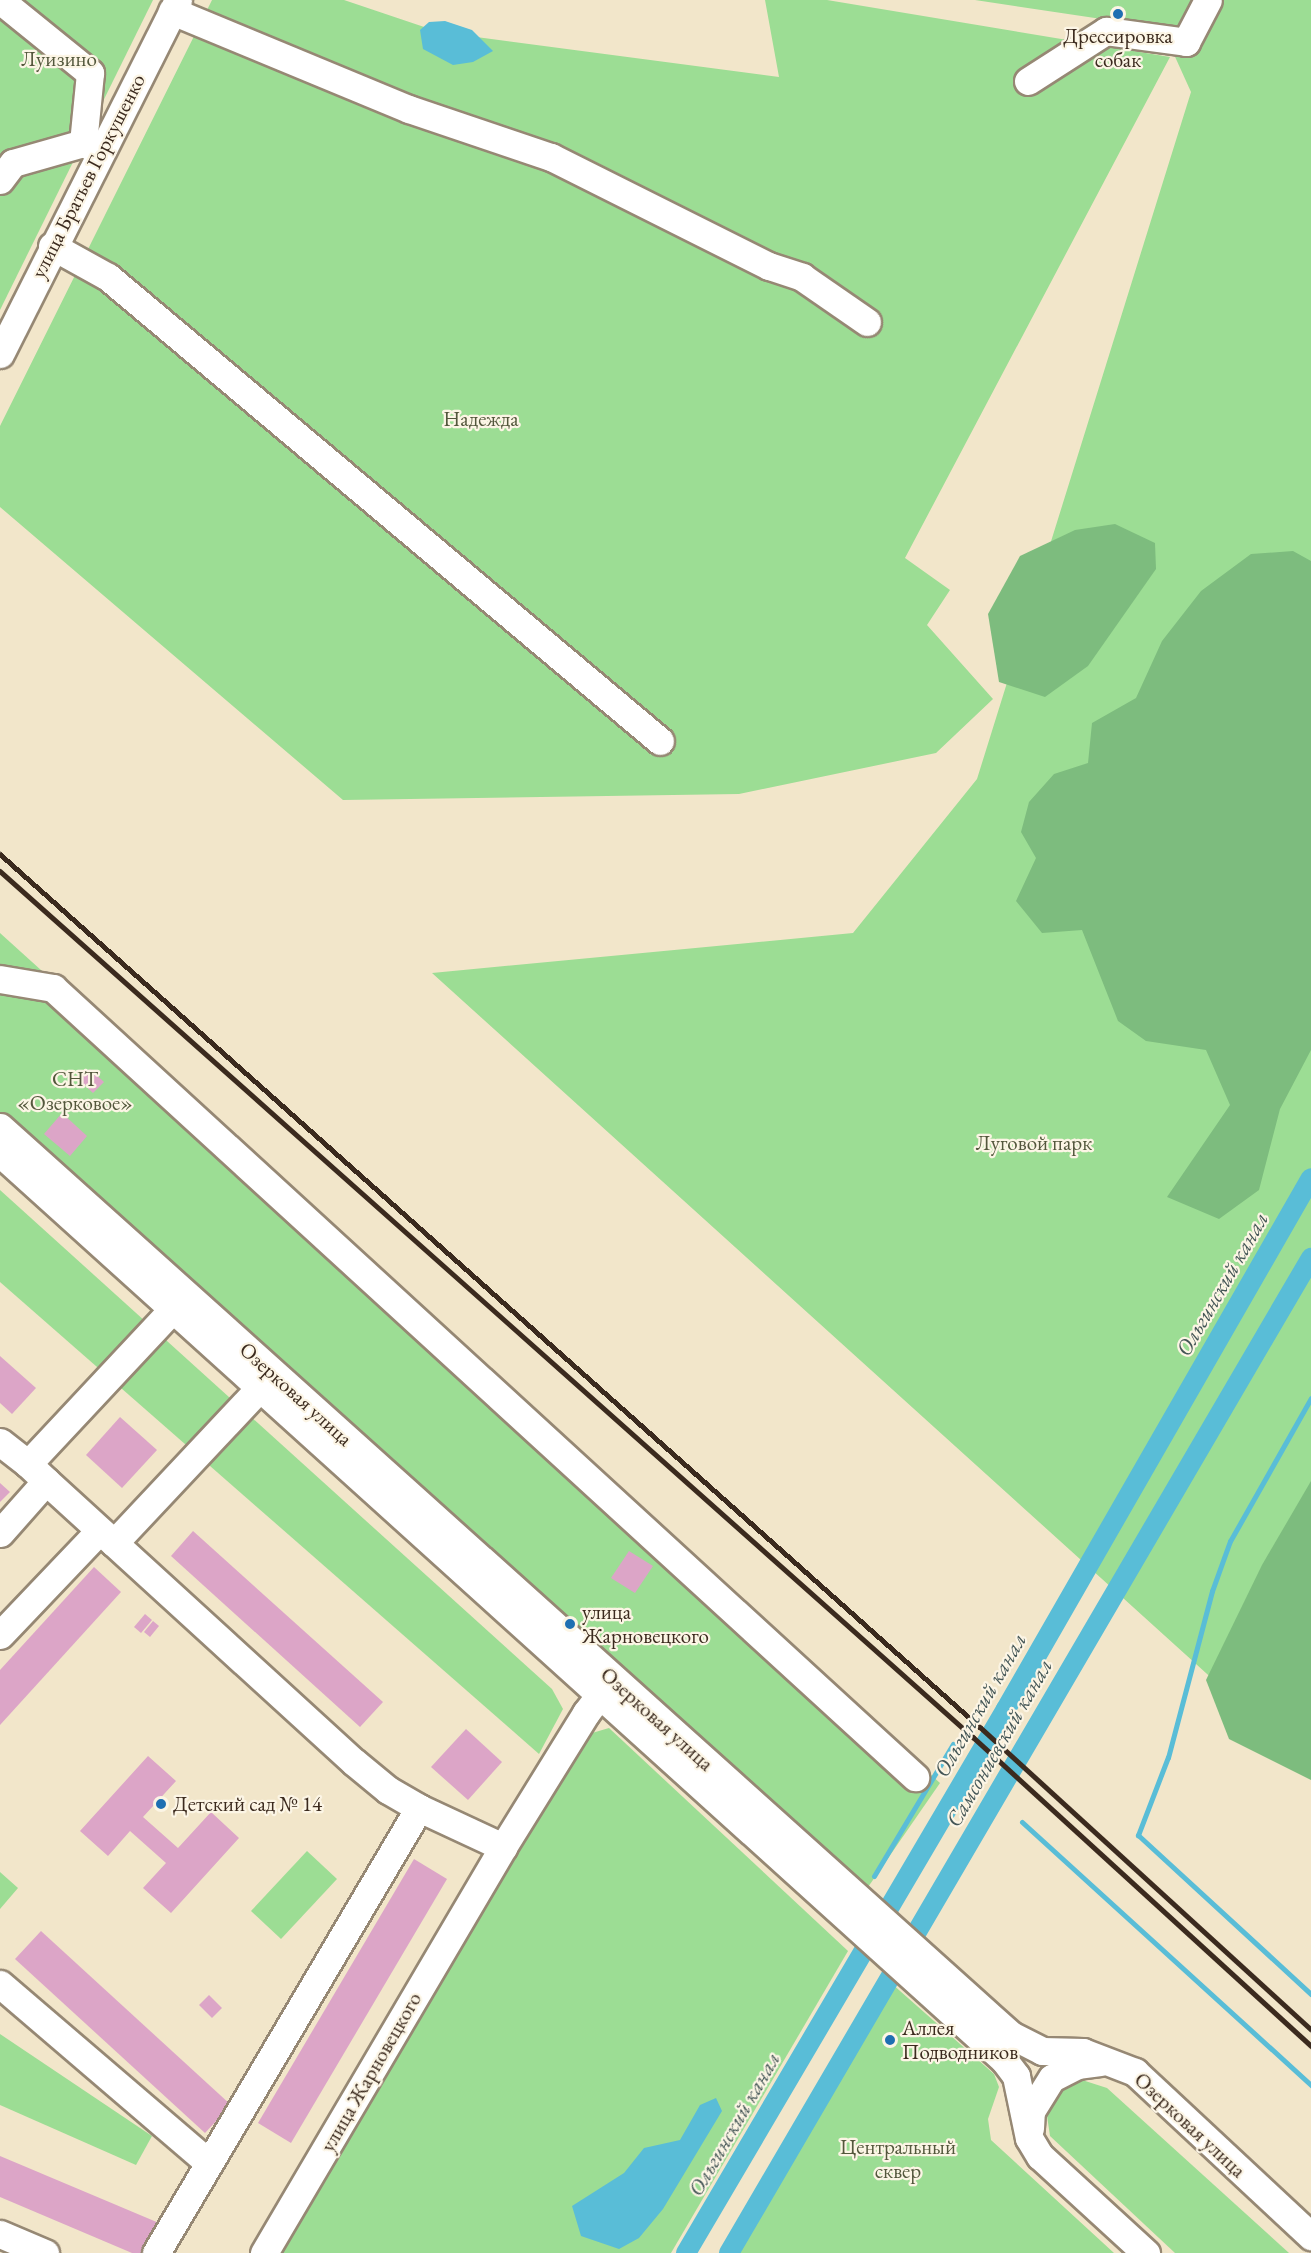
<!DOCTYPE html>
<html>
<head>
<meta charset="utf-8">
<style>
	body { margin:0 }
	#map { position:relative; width:1311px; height:2253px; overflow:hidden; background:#f2e6ca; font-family:"EB Garamond",serif }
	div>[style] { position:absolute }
	.green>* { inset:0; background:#9cdd94 }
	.forest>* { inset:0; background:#7dbc7e }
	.water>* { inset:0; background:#59bdd7 }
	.stream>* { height:5px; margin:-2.5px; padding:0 2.5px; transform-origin:2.5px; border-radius:2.5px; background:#59bdd7 }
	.canal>* { height:20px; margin:-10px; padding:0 10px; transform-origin:10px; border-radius:10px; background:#59bdd7 }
	.building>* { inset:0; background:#dca5c7 }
	.roads { filter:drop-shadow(2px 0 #968874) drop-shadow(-2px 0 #968874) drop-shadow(0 2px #968874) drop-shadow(0 -2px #968874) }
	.minor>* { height:27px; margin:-13.5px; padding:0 13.5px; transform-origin:13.5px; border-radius:13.5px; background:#fff }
	.rail>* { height:4.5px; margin:-2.25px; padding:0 2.25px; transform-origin:2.25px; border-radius:2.25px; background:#3b2a1e }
	.dots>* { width:16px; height:16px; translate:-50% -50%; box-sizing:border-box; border:3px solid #fcf5e5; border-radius:50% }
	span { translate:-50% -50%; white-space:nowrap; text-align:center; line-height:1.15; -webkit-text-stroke:4.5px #fcf5e5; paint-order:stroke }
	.poi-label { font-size:21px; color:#3b2a1e }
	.left { translate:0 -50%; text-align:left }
	.park-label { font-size:21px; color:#53573c }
	.street-label { font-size:21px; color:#3b2a1e }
	.water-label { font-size:22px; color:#445656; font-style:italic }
</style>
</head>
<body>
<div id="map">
	<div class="green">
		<i style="clip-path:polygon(0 0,153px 0,0 310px)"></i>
		<i style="clip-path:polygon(212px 0,344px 0,439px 32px,779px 77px,765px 0,827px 0,1170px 57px,905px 558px,950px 590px,927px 625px,993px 699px,936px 753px,739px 794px,343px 800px,0 507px,0 426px)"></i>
		<i style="clip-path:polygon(975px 0,1311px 0,1311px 1768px,432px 973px,853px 933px,977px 779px,1191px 92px,1162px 28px)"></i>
		<i style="clip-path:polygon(0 933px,940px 1783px,866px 1890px,0 1115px)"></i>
		<i style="clip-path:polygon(0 1190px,552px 1689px,563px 1709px,539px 1754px,0 1282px)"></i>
		<i style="clip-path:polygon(609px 1728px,848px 1951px,671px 2253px,279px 2253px,582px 1736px)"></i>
		<i style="clip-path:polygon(307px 1851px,337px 1879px,281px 1939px,251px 1911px)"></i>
		<i style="clip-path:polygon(0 1872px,18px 1888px,0 1909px)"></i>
		<i style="clip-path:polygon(891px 1983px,994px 2074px,999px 2087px,988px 2119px,991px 2140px,1114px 2253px,734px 2253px)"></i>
		<i style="clip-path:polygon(0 2034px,152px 2136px,136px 2165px,0 2105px)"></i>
		<i style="clip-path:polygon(1079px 2079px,1107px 2088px,1289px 2253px,1175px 2253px,1050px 2136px,1046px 2109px,1052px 2097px,1065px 2084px)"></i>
	</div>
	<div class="forest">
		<i style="clip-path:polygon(1115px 524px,1155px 543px,1156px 569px,1088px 666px,1045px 697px,999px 682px,988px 614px,1020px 556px,1075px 530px)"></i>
		<i style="clip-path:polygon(1293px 551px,1311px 561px,1311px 1050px,1280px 1109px,1259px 1190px,1219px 1219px,1167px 1197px,1230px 1105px,1206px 1050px,1146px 1041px,1118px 1021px,1082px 930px,1042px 933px,1016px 901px,1036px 858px,1021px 832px,1029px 802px,1054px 774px,1088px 763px,1092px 723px,1136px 698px,1162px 641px,1201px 591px,1251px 554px)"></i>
		<i style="clip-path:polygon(1311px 1481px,1311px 1780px,1229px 1739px,1206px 1680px,1262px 1565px)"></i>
	</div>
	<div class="water">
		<i style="clip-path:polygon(445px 21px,472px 30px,493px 51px,473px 62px,453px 65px,423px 49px,420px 30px,429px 22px)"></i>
		<i style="clip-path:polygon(716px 2098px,722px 2111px,663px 2209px,639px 2238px,619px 2249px,581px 2236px,572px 2206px,624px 2173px,644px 2148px,680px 2140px,700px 2105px)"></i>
	</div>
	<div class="stream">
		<i style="left:1311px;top:1398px;width:164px;rotate:119.5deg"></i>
		<i style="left:1230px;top:1541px;width:53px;rotate:109.8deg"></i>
		<i style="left:1212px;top:1591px;width:172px;rotate:104.8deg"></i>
		<i style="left:1168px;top:1757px;width:84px;rotate:111deg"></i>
		<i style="left:1138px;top:1835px;width:235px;rotate:42.6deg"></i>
		<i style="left:1022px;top:1822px;width:391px;rotate:42.3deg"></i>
		<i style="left:874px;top:1876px;width:154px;rotate:-59.1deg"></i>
	</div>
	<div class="canal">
		<i style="left:686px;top:2253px;width:631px;rotate:-59.53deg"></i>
		<i style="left:1006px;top:1709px;width:612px;rotate:-60.13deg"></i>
		<i style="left:729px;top:2253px;width:1153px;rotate:-59.68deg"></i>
	</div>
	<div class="building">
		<i style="clip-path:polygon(90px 1069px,104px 1082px,93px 1093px,79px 1080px)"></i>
		<i style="clip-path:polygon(62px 1113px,87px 1136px,70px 1156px,44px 1134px)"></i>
		<i style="clip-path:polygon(0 1356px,36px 1388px,12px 1414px,0 1403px)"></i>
		<i style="clip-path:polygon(120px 1417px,157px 1450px,122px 1488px,86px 1455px)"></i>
		<i style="clip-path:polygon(0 1483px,10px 1492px,0 1502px)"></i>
		<i style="clip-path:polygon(193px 1531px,383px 1702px,360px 1727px,171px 1556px)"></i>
		<i style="clip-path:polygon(629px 1551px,653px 1566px,635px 1593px,611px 1578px)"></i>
		<i style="clip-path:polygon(94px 1567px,121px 1592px,0 1725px,0 1670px)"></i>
		<i style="clip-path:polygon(145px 1614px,152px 1620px,141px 1633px,134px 1627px)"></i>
		<i style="clip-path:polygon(153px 1621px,159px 1626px,150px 1637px,144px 1632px)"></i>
		<i style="clip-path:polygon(466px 1729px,502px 1762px,468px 1800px,431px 1767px)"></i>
		<i style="clip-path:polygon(148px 1756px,176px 1781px,143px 1817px,178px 1848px,211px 1812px,239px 1838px,171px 1913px,143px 1888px,166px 1863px,130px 1831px,108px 1856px,80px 1831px)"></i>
		<i style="clip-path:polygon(414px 1859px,447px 1879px,291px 2143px,258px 2123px)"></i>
		<i style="clip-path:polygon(41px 1931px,231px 2105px,205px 2133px,15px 1959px)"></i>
		<i style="clip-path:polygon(209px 1995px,222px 2008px,212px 2018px,199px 2005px)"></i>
		<i style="clip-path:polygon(0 2156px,159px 2223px,147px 2253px,132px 2253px,0 2197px)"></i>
	</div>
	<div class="roads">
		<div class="minor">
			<i style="left:0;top:0;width:116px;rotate:39deg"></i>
			<i style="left:90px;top:73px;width:70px;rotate:95.7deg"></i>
			<i style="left:83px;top:143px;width:20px;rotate:24deg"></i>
			<i style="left:172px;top:11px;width:256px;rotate:22.5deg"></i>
			<i style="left:409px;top:109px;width:150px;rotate:18.7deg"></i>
			<i style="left:551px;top:157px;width:244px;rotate:26.6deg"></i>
			<i style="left:769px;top:266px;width:35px;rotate:18deg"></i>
			<i style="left:802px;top:277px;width:79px;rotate:34.7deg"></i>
			<i style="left:1028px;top:81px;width:93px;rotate:-32.7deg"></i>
			<i style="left:1106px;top:31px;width:81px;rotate:7.8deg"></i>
			<i style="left:1186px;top:42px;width:47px;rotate:-62.4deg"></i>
			<i style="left:0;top:180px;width:21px;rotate:-53deg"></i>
			<i style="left:13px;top:163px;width:73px;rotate:-15.9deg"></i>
			<i style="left:52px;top:246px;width:64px;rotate:29deg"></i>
			<i style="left:108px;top:277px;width:721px;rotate:40.05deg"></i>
			<i style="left:0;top:354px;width:396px;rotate:-63.3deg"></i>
			<i style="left:0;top:979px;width:54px;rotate:9.6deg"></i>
			<i style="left:53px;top:988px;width:1169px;rotate:42.47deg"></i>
			<i style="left:0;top:1127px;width:1359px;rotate:41.93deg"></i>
			<i style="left:1011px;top:2035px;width:35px;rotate:27deg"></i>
			<i style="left:1042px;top:2051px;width:41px;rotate:1.4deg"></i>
			<i style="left:1083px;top:2052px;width:56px;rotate:21deg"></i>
			<i style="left:1135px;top:2072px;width:241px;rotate:43deg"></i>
			<i style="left:0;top:1153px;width:1353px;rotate:42.09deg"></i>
			<i style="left:1004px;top:2060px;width:20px;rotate:53deg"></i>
			<i style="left:1016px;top:2076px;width:63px;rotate:78.2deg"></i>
			<i style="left:1029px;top:2138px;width:21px;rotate:59deg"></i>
			<i style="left:1040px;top:2156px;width:144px;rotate:42.5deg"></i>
			<i style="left:185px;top:1296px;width:230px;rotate:133.1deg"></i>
			<i style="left:28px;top:1464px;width:25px;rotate:43deg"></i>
			<i style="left:46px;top:1481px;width:92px;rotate:42.4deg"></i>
			<i style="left:114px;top:1543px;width:229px;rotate:-46.8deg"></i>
			<i style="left:0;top:1442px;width:36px;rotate:38deg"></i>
			<i style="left:0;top:1533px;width:69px;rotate:-48.5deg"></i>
			<i style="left:114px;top:1543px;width:325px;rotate:42.4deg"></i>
			<i style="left:354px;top:1762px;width:44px;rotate:39.5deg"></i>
			<i style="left:388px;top:1790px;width:36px;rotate:30deg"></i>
			<i style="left:0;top:1635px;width:144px;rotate:-46.4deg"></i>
			<i style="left:0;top:1984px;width:275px;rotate:40.6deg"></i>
			<i style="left:1030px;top:2128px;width:17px;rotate:-87deg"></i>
			<i style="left:1031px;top:2111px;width:39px;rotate:-58deg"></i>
			<i style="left:1052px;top:2078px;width:28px;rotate:-27deg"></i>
			<i style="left:1077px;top:2065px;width:23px;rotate:-7deg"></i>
			<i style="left:0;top:2234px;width:49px;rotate:22.9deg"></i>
			<i style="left:156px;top:2253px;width:517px;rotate:-59.42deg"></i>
			<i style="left:419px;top:1808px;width:93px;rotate:24.9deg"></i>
			<i style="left:264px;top:2253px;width:471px;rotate:-59.5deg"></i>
			<i style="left:503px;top:1847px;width:158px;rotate:-58.2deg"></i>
			<i style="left:586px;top:1713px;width:43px;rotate:-52.6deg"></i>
		</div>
	</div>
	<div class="rail">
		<i style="left:0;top:854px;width:1312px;rotate:41.7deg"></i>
		<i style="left:980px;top:1727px;width:448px;rotate:42.4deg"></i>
		<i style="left:0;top:871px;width:1303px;rotate:41.67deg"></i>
		<i style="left:973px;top:1737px;width:458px;rotate:42.4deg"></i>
	</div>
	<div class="dots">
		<i style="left:1118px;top:14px;background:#1f6fb2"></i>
		<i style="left:570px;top:1624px;background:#1f6fb2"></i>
		<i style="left:161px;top:1804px;background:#1f6fb2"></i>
		<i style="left:890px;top:2040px;background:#1f6fb2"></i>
	</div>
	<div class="poi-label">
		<span style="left:1118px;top:48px">Дрессировка<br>собак</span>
		<span class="left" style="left:582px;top:1624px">улица<br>Жарновецкого</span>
		<span class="left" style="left:173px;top:1804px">Детский сад № 14</span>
		<span class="left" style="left:902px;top:2040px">Аллея<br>Подводников</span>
	</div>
	<div class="park-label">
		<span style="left:59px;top:59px">Луизино</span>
		<span style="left:481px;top:419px">Надежда</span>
		<span style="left:75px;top:1091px">СНТ<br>«Озерковое»</span>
		<span style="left:1034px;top:1143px">Луговой парк</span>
		<span style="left:898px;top:2159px">Центральный<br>сквер</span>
	</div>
	<div class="street-label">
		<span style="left:88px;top:176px;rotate:-63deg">улица Братьев Горкушенко</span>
		<span style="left:296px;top:1394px;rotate:42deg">Озерковая улица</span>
		<span style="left:657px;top:1719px;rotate:42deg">Озерковая улица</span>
		<span style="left:371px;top:2072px;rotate:-60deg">улица Жарновецкого</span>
		<span style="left:1190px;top:2125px;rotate:43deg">Озерковая улица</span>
	</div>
	<div class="water-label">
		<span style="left:1222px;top:1284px;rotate:-60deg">Ольгинский канал</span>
		<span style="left:980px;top:1705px;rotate:-60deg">Ольгинский канал</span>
		<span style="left:999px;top:1743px;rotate:-60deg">Самсониевский канал</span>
		<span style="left:734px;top:2124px;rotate:-60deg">Ольгинский канал</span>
	</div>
</div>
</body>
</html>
